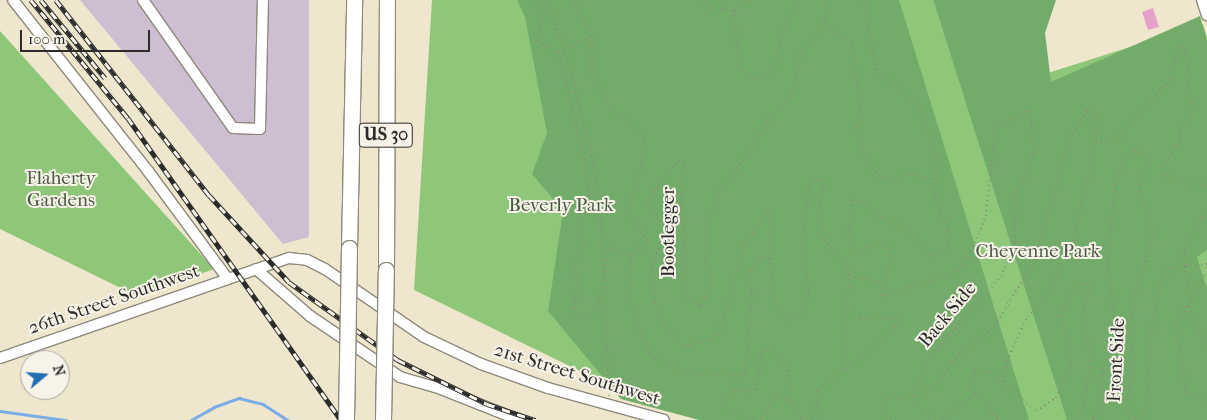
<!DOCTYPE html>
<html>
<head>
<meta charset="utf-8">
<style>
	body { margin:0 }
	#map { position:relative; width:1207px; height:420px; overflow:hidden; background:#efe7cd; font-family:"IM FELL French Canon",serif }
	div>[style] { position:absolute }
	.industrial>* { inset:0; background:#cebed1 }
	.green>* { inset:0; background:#8fc77a }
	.forest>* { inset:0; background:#73ac6a }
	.stream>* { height:2.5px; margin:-1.25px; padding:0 1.25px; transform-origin:1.25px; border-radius:1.25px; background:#7aade7 }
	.building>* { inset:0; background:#e4a2cb }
	.path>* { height:2px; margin-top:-1px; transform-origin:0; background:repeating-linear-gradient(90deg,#8d897c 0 1px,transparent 0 5px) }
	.roads { filter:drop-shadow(1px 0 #8d897c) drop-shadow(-1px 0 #8d897c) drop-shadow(0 1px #8d897c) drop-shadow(0 -1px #8d897c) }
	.minor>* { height:10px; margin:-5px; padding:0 5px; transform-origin:5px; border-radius:5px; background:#fff }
	.highway>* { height:15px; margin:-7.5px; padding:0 7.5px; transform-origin:7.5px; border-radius:7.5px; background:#fff }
	.rail>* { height:4.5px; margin-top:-2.25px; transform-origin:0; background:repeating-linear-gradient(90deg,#f7f3e8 0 8px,#2b2b2b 0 16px); box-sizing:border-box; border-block:1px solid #2b2b2b }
	.bridges { filter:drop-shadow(1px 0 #8d897c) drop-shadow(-1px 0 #8d897c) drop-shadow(0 1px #8d897c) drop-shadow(0 -1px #8d897c) }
	.highway-bridge>* { height:15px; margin:-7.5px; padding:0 7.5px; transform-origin:7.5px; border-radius:7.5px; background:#fff }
	span { translate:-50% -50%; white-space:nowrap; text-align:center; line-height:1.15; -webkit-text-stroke:4px #f7f3e8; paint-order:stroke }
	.shield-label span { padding:1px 4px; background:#f7f3e8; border:1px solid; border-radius:4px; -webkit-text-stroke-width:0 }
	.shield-label { font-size:18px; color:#2b2b2b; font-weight:700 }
	.park-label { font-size:19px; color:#495a43 }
	.street-label { font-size:19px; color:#2b2b2b }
	.north { position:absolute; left:20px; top:350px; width:50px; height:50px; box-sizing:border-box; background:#f7f3e8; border:1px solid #a5a39c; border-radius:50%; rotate:72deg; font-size:14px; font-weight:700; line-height:20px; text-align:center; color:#2b2b2b }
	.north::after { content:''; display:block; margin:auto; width:18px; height:22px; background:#1f6fb2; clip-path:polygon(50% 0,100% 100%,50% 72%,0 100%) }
	.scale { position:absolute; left:20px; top:30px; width:130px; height:22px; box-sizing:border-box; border:2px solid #2b2b2b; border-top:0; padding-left:6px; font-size:15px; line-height:18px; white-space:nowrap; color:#2b2b2b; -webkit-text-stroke:4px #f7f3e8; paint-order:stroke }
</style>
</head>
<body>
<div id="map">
	<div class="industrial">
		<i style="clip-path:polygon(80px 0,309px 0,309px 237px,283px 244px)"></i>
	</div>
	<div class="green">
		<i style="clip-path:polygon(432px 0,933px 0,965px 99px,1203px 24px,1207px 37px,1207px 420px,722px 420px,623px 392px,414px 290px)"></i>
		<i style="clip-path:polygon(0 31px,214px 269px,139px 297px,0 229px)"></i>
	</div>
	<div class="forest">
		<i style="clip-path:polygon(517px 0,899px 0,1029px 420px,699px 420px,621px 399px,548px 311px,563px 211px,532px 174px,547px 133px,525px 17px)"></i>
		<i style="clip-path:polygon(933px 0,1056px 0,1045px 33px,1051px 82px,1200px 16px,1207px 41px,1207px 250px,1197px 257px,1207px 289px,1207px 420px,1067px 420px)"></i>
	</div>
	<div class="stream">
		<i style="left:0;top:411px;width:67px;rotate:7.8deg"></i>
		<i style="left:191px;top:420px;width:26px;rotate:-29deg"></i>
		<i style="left:214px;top:407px;width:27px;rotate:-20deg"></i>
		<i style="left:239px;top:398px;width:25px;rotate:14deg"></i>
		<i style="left:263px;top:404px;width:30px;rotate:33deg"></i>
	</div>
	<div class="building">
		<i style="clip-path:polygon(1153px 8px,1159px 27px,1148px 30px,1142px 12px)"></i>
	</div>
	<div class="path">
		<i style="left:534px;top:0;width:16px;rotate:45deg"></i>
		<i style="left:545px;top:11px;width:31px;rotate:105deg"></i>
		<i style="left:537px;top:41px;width:25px;rotate:27deg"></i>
		<i style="left:548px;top:0;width:76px;rotate:72.3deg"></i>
		<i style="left:571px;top:72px;width:93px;rotate:76.3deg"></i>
		<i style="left:593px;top:162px;width:59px;rotate:82.1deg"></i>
		<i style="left:601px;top:220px;width:176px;rotate:87.4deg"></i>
		<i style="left:574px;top:0;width:15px;rotate:74deg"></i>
		<i style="left:578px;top:14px;width:25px;rotate:56deg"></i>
		<i style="left:704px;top:0;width:11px;rotate:49deg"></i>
		<i style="left:711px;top:8px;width:23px;rotate:5deg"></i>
		<i style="left:734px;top:10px;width:56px;rotate:84.9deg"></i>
		<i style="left:739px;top:66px;width:15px;rotate:48deg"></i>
		<i style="left:749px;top:77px;width:14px;rotate:8deg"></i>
		<i style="left:763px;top:79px;width:18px;rotate:-45deg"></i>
		<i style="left:776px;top:66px;width:27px;rotate:-82deg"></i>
		<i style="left:780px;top:39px;width:43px;rotate:-64deg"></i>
		<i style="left:864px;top:0;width:71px;rotate:80.3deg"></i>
		<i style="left:876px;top:70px;width:50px;rotate:39.4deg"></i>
		<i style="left:915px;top:102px;width:55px;rotate:67.6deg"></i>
		<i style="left:936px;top:153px;width:47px;rotate:91.2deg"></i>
		<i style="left:935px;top:200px;width:34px;rotate:67deg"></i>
		<i style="left:948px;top:231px;width:17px;rotate:93deg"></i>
		<i style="left:947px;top:248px;width:16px;rotate:150deg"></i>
		<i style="left:933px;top:256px;width:34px;rotate:-133deg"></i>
		<i style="left:910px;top:231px;width:32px;rotate:-154deg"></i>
		<i style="left:881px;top:217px;width:22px;rotate:-141deg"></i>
		<i style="left:864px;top:203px;width:12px;rotate:-166deg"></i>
		<i style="left:852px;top:200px;width:36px;rotate:96deg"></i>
		<i style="left:848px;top:236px;width:18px;rotate:63deg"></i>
		<i style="left:856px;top:252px;width:26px;rotate:-21deg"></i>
		<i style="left:880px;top:243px;width:14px;rotate:30deg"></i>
		<i style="left:892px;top:250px;width:47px;rotate:103.4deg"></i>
		<i style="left:881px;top:296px;width:56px;rotate:-16.5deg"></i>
		<i style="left:935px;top:280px;width:33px;rotate:-25deg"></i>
		<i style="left:965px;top:266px;width:54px;rotate:-67.2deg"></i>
		<i style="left:986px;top:216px;width:89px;rotate:-84.2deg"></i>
		<i style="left:995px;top:127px;width:37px;rotate:-26deg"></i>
		<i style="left:1028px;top:111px;width:11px;rotate:75deg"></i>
		<i style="left:1031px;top:122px;width:32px;rotate:85deg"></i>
		<i style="left:1034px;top:154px;width:46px;rotate:113.2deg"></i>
		<i style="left:1016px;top:196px;width:47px;rotate:92.4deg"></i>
		<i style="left:1014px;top:243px;width:34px;rotate:111deg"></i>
		<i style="left:1002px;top:275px;width:116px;rotate:130.8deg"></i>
		<i style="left:926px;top:363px;width:37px;rotate:112deg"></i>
		<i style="left:912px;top:397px;width:26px;rotate:-23deg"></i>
		<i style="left:936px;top:387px;width:41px;rotate:-55.9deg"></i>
		<i style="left:959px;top:353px;width:40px;rotate:-34.9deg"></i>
		<i style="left:992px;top:330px;width:76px;rotate:-58.4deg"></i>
		<i style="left:1032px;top:265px;width:138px;rotate:-72.7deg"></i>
		<i style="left:1073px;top:133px;width:26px;rotate:-58deg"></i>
		<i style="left:1087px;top:111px;width:9px;rotate:18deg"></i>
		<i style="left:1096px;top:114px;width:29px;rotate:90deg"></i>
		<i style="left:1096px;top:143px;width:100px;rotate:103.3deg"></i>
		<i style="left:1073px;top:240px;width:64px;rotate:115deg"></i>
		<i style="left:1046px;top:298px;width:29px;rotate:134deg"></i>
		<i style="left:1026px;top:319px;width:46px;rotate:114.3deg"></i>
		<i style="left:1007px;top:361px;width:23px;rotate:100deg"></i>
		<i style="left:1003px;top:384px;width:43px;rotate:39.3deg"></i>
		<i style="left:1036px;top:411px;width:24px;rotate:-33deg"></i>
		<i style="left:1056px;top:398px;width:39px;rotate:-67deg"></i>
		<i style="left:1071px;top:362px;width:26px;rotate:-99deg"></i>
		<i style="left:1067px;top:336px;width:22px;rotate:-112deg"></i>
		<i style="left:1059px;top:316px;width:35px;rotate:-61deg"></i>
		<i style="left:1076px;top:285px;width:14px;rotate:-8deg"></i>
		<i style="left:1090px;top:283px;width:29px;rotate:104deg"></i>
		<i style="left:1083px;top:311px;width:51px;rotate:80.9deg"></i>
		<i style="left:1091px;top:361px;width:60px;rotate:99.6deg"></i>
		<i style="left:734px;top:10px;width:17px;rotate:-36deg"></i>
		<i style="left:824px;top:27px;width:27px;rotate:-84deg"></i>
		<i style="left:592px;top:36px;width:39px;rotate:90deg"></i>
		<i style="left:592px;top:75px;width:43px;rotate:60.4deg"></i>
		<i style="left:613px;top:112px;width:20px;rotate:30deg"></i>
		<i style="left:630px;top:122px;width:21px;rotate:47deg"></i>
		<i style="left:644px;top:137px;width:34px;rotate:95deg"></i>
		<i style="left:641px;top:171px;width:31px;rotate:111deg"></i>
		<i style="left:630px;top:200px;width:15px;rotate:94deg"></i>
		<i style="left:629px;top:215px;width:33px;rotate:55deg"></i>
		<i style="left:648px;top:242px;width:22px;rotate:141deg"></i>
		<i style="left:631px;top:256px;width:45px;rotate:92.5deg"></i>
		<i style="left:629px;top:301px;width:59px;rotate:68.2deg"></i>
		<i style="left:651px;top:356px;width:41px;rotate:24.7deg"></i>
		<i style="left:688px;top:373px;width:57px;rotate:3deg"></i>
		<i style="left:745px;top:376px;width:81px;rotate:-85.1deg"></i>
		<i style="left:752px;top:295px;width:19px;rotate:-102deg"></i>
		<i style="left:748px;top:276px;width:22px;rotate:-56deg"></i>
		<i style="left:760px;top:258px;width:10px"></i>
		<i style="left:770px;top:258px;width:46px;rotate:85deg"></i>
		<i style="left:774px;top:304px;width:23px;rotate:45deg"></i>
		<i style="left:790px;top:320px;width:12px;rotate:-24deg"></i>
		<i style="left:801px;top:315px;width:22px;rotate:-68deg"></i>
		<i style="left:809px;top:295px;width:49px;rotate:-98.3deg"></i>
		<i style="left:802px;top:247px;width:69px;rotate:-83.4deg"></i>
		<i style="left:810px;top:178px;width:14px;rotate:8deg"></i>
		<i style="left:824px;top:180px;width:26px;rotate:99deg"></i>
		<i style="left:820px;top:206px;width:29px;rotate:86deg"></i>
		<i style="left:822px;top:235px;width:24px;rotate:55deg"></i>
		<i style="left:836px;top:255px;width:14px;rotate:39deg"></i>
		<i style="left:847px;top:264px;width:23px;rotate:83deg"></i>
		<i style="left:850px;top:287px;width:18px;rotate:112deg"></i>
		<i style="left:843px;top:304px;width:22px;rotate:39deg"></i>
		<i style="left:860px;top:318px;width:41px"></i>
		<i style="left:901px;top:318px;width:13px;rotate:122deg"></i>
		<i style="left:894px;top:329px;width:47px;rotate:138.5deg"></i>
		<i style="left:859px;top:360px;width:51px;rotate:142.9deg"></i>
		<i style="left:818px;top:391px;width:29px;rotate:94deg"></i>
		<i style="left:559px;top:52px;width:116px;rotate:76.6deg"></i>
		<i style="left:586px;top:165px;width:40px;rotate:85.7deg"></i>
		<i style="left:589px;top:205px;width:25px;rotate:113deg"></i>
		<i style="left:579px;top:228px;width:19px;rotate:74deg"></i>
		<i style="left:584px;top:246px;width:25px;rotate:117deg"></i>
		<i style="left:573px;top:268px;width:15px;rotate:67deg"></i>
		<i style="left:579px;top:282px;width:26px;rotate:101deg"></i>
		<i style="left:574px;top:308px;width:9px;rotate:72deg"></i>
		<i style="left:577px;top:317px;width:11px;rotate:5deg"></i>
		<i style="left:588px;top:318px;width:13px;rotate:-48deg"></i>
		<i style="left:597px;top:308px;width:24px;rotate:-78deg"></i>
		<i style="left:559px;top:52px;width:37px;rotate:-26deg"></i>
		<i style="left:1096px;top:143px;width:24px;rotate:-17deg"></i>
		<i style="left:1119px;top:136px;width:79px;rotate:-48.1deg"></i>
		<i style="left:1172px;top:77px;width:26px;rotate:-81deg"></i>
		<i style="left:1176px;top:51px;width:7px;rotate:-45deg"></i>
		<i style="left:1181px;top:46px;width:6px;rotate:39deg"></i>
		<i style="left:1186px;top:50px;width:41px;rotate:85.8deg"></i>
		<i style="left:1189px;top:91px;width:13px;rotate:72deg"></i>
		<i style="left:1193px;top:103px;width:16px;rotate:105deg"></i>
		<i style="left:1189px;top:118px;width:13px;rotate:132deg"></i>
		<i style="left:1180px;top:128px;width:13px;rotate:90deg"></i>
		<i style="left:1180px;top:141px;width:31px;rotate:123deg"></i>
		<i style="left:1163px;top:167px;width:6px;rotate:90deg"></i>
		<i style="left:1163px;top:173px;width:30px;rotate:24deg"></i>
		<i style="left:1190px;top:185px;width:17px;rotate:-3deg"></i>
		<i style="left:770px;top:258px;width:50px;rotate:-90deg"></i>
		<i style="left:770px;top:208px;width:46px;rotate:124.4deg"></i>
		<i style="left:744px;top:246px;width:91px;rotate:106deg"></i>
		<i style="left:719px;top:333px;width:12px;rotate:145deg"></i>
		<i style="left:709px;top:340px;width:27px;rotate:167deg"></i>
		<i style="left:683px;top:346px;width:21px;rotate:-135deg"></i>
		<i style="left:668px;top:331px;width:33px;rotate:-115deg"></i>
		<i style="left:654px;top:301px;width:38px;rotate:-92deg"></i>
		<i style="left:653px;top:263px;width:36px;rotate:-67deg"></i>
		<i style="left:667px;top:230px;width:33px;rotate:-129deg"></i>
		<i style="left:646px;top:204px;width:54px;rotate:-53.3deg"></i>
		<i style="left:678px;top:161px;width:6px;rotate:9deg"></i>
		<i style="left:684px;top:162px;width:33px;rotate:95deg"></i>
		<i style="left:681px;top:195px;width:66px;rotate:85.7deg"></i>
		<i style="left:686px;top:261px;width:32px;rotate:97deg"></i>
		<i style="left:682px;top:293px;width:22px;rotate:36deg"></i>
		<i style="left:700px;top:306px;width:25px;rotate:-63deg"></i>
		<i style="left:711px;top:284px;width:26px;rotate:-101deg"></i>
		<i style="left:706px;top:258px;width:32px;rotate:-90deg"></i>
		<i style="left:706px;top:226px;width:35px;rotate:-68deg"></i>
		<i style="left:719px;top:193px;width:54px;rotate:-54deg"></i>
		<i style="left:751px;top:149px;width:32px;rotate:-60deg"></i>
		<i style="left:767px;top:121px;width:32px;rotate:-44deg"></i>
		<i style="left:790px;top:99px;width:48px;rotate:-76.8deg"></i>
		<i style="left:801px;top:52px;width:34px;rotate:-47deg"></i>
		<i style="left:824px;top:27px;width:32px;rotate:28deg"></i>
		<i style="left:852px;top:42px;width:74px;rotate:83deg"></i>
		<i style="left:861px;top:115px;width:13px;rotate:117deg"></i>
		<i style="left:855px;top:127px;width:29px;rotate:72deg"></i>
		<i style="left:864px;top:155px;width:25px;rotate:56deg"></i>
		<i style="left:878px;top:176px;width:14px;rotate:17deg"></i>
		<i style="left:891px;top:180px;width:18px;rotate:-19deg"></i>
		<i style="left:908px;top:174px;width:28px;rotate:13deg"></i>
		<i style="left:1207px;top:264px;width:22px;rotate:175deg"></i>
		<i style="left:1185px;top:266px;width:54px;rotate:82.6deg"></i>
		<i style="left:1192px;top:320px;width:32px;rotate:62deg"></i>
		<i style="left:1207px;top:271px;width:63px;rotate:119.4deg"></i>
		<i style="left:1176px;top:326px;width:67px;rotate:81.4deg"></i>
		<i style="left:1186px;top:392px;width:23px;rotate:25deg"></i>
		<i style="left:604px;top:275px;width:27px;rotate:-80deg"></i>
		<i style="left:609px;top:248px;width:23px;rotate:18deg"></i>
		<i style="left:849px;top:275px;width:35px;rotate:15deg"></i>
		<i style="left:843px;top:304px;width:67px;rotate:90deg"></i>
		<i style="left:754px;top:420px;width:28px;rotate:-163deg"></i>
		<i style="left:727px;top:412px;width:13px;rotate:-117deg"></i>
		<i style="left:721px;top:400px;width:19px;rotate:-35deg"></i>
		<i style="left:737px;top:389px;width:8px;rotate:23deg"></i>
		<i style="left:744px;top:392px;width:12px;rotate:-9deg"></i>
		<i style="left:756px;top:390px;width:38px;rotate:-81deg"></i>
		<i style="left:762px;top:352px;width:11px;rotate:-15deg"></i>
		<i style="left:773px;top:349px;width:26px;rotate:53deg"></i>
		<i style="left:789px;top:370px;width:30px;rotate:88deg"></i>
		<i style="left:790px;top:400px;width:24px;rotate:57deg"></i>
		<i style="left:761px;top:420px;width:26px;rotate:-59deg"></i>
		<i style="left:774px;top:398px;width:16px;rotate:7deg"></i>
		<i style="left:806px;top:420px;width:9px;rotate:-13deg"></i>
		<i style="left:891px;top:420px;width:9px;rotate:-139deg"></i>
		<i style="left:884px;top:414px;width:15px;rotate:-79deg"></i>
		<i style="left:887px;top:399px;width:25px;rotate:-5deg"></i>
		<i style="left:912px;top:397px;width:31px;rotate:48deg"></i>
		<i style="left:942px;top:420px;width:42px;rotate:-38.2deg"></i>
		<i style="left:997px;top:420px;width:25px;rotate:-122deg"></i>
		<i style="left:984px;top:399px;width:16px;rotate:-150deg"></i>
		<i style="left:970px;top:391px;width:12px;rotate:-85deg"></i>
		<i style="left:971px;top:379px;width:11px;rotate:-68deg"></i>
		<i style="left:975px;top:369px;width:19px;rotate:12deg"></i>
		<i style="left:994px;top:373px;width:14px;rotate:54deg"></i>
		<i style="left:1093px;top:420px;width:12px;rotate:-48deg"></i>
		<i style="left:1101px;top:411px;width:42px;rotate:-88.6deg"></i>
		<i style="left:1102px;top:369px;width:40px;rotate:-69.8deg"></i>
		<i style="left:1116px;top:331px;width:64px;rotate:-97.1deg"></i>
		<i style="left:1108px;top:267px;width:82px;rotate:-85.1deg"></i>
		<i style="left:1115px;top:185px;width:24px;rotate:-73deg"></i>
		<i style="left:1122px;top:162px;width:16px;rotate:-43deg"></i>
		<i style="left:1134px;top:151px;width:16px;rotate:18deg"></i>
		<i style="left:1149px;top:156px;width:36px;rotate:106deg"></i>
		<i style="left:1139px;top:191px;width:44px;rotate:69.9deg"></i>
		<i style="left:1154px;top:232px;width:60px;rotate:107.5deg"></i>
		<i style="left:1136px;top:289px;width:45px;rotate:97.6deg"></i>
		<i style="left:1130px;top:334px;width:31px;rotate:81deg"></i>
		<i style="left:1135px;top:365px;width:36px;rotate:103deg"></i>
		<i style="left:1127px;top:400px;width:20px;rotate:84deg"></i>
		<i style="left:1129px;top:420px;width:18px;rotate:-16deg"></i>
		<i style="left:1146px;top:415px;width:80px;rotate:-86.4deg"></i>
		<i style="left:1151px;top:335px;width:46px;rotate:-81.2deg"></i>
		<i style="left:1158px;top:290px;width:25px;rotate:-61deg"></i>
		<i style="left:1170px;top:268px;width:15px;rotate:-8deg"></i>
		<i style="left:1185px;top:266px;width:17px;rotate:-93deg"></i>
		<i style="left:1184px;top:249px;width:37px;rotate:-61deg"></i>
		<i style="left:1202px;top:217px;width:5px;rotate:-11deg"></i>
	</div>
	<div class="roads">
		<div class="minor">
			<i style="left:13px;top:0;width:218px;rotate:51.7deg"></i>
			<i style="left:148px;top:171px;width:134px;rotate:53.5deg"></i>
			<i style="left:143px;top:0;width:156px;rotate:54.9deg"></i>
			<i style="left:233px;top:128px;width:27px;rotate:2deg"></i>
			<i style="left:260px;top:129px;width:129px;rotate:-88.7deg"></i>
			<i style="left:1202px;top:0;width:16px;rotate:72deg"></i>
			<i style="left:256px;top:269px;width:72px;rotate:41deg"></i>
			<i style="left:310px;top:316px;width:109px;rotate:34.1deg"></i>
			<i style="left:400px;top:377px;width:37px;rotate:16deg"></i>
			<i style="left:436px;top:387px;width:89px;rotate:21.7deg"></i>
			<i style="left:0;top:358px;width:306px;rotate:-19.1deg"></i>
			<i style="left:289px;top:258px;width:18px;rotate:6deg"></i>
			<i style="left:307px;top:260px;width:20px;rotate:27deg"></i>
			<i style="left:325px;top:269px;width:120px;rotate:34.5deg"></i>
			<i style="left:424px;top:337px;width:63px;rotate:25.3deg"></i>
			<i style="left:481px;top:364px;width:71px;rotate:19.7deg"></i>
			<i style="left:548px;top:388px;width:120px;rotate:15.4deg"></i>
		</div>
		<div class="highway">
			<i style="left:349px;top:248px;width:248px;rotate:-88.8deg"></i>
			<i style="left:386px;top:270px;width:270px;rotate:-89.8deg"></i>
		</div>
	</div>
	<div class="rail">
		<i style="left:31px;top:0;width:153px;rotate:50.6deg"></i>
		<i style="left:128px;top:118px;width:370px;rotate:54.8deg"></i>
		<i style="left:41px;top:0;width:101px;rotate:50.6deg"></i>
		<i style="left:56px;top:0;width:248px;rotate:51.9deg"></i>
		<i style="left:209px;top:195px;width:118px;rotate:47.4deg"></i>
		<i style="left:289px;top:282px;width:134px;rotate:35.6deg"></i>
		<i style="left:398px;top:360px;width:99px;rotate:26.3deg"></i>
		<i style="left:487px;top:404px;width:51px;rotate:18.4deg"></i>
	</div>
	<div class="bridges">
		<div class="highway-bridge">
			<i style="left:346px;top:420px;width:172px;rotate:-89deg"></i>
			<i style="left:383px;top:420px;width:150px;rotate:-88.9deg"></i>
		</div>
	</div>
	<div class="shield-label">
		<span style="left:386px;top:135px">US 30</span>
	</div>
	<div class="park-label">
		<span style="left:61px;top:190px">Flaherty<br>Gardens</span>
		<span style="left:561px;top:206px">Beverly Park</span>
		<span style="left:1038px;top:252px">Cheyenne Park</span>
	</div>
	<div class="street-label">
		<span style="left:669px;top:232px;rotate:-90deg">Bootlegger</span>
		<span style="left:114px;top:300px;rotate:-19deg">26th Street Southwest</span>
		<span style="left:948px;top:315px;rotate:-50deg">Back Side</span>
		<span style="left:1117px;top:360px;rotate:-87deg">Front Side</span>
		<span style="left:577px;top:375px;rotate:17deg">21st Street Southwest</span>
	</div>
	<div class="north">N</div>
	<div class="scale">100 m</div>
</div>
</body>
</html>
